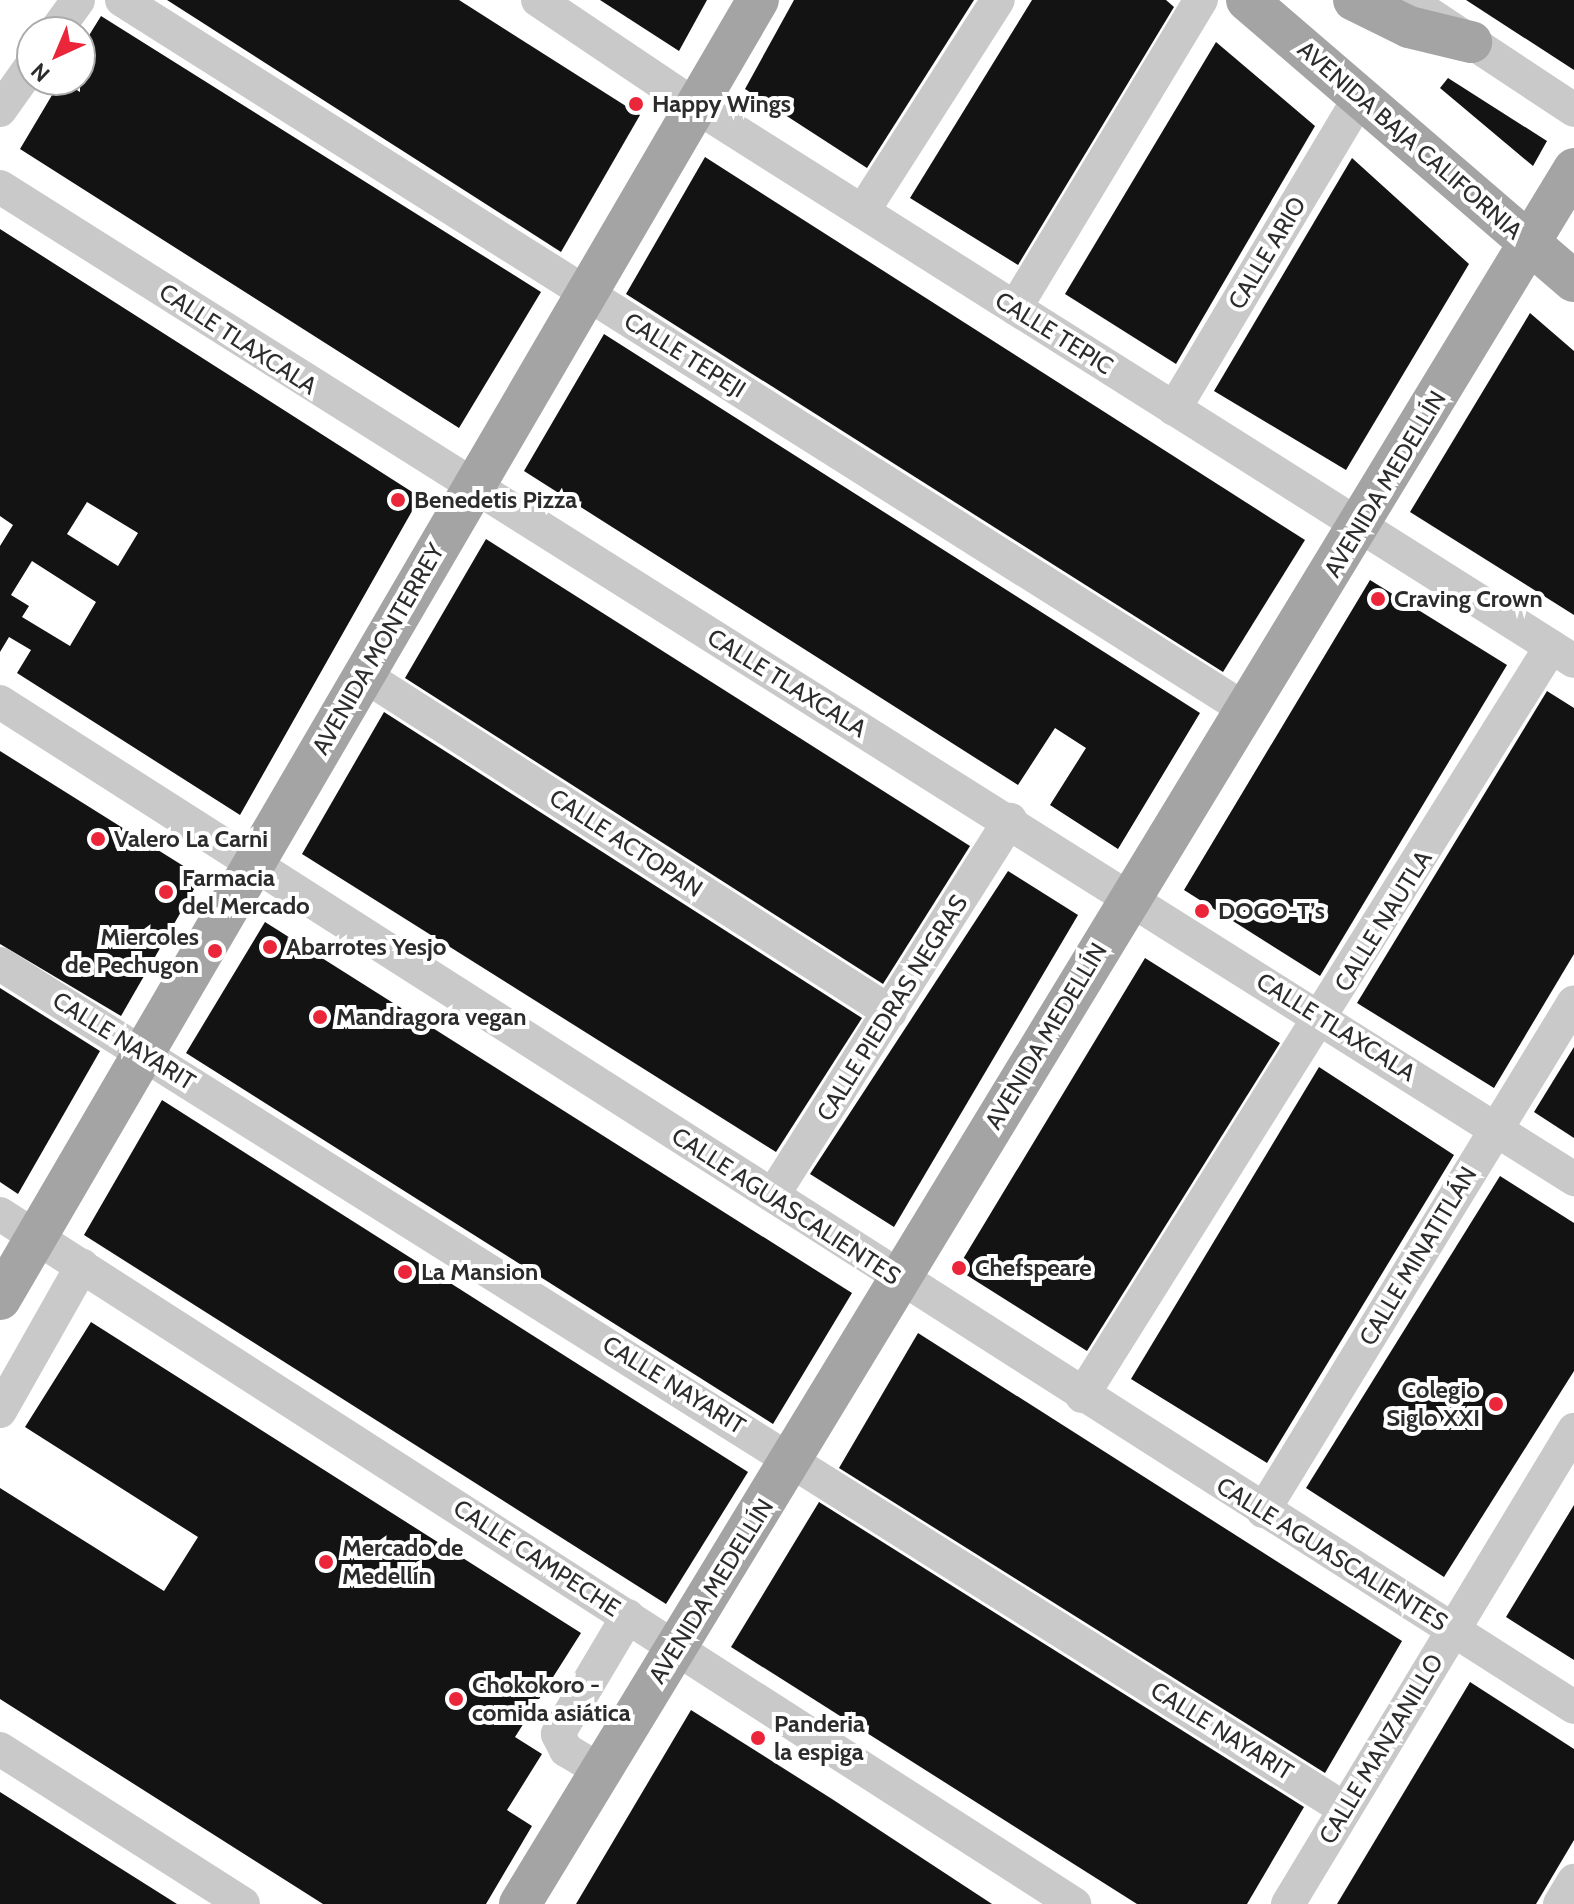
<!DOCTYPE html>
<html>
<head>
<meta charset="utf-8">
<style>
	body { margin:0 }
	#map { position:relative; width:1574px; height:1904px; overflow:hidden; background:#fff; font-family:Cabin,sans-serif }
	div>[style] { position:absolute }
	.building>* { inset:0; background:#131313 }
	.minor>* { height:34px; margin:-17px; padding:0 17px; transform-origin:17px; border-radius:17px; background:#c9c9c9 }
	.major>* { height:42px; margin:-21px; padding:0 21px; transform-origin:21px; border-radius:21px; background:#a4a4a4 }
	.dots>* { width:22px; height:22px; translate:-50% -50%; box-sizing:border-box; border:4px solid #fff; border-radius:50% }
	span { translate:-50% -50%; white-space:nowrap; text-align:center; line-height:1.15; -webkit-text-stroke:8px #fff; paint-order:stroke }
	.poi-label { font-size:24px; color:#2c2c2c; font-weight:700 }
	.left { translate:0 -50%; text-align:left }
	.right { translate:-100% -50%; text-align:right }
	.street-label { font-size:24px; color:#2c2c2c }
	.north { position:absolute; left:16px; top:16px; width:80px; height:80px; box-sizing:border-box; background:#fff; border:2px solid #ababab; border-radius:50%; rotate:224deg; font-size:22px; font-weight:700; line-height:32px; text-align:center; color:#2c2c2c }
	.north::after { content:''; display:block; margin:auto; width:28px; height:36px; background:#ec263a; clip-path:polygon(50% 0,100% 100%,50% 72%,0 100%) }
</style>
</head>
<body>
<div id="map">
	<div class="building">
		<i style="clip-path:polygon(167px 0,459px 0,640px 115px,561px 252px)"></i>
		<i style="clip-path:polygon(600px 0,707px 0,679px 51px)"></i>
		<i style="clip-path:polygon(794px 0,974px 0,867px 168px,745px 89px)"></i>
		<i style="clip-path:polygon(1032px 0,1166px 0,1174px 7px,1018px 265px,910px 198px)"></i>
		<i style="clip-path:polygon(1466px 0,1574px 0,1574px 70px)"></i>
		<i style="clip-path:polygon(101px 16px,541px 292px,459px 428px,20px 149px,61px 80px,80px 92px,80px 50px)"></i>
		<i style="clip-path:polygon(1216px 42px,1315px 126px,1176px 364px,1065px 294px)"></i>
		<i style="clip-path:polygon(1448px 78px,1547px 141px,1533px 166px,1440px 88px)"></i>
		<i style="clip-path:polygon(705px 157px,1305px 540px,1223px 672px,626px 294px)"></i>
		<i style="clip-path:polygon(1352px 158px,1469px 264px,1346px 470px,1214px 391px)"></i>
		<i style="clip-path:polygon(evenodd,0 229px,420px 497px,240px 815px,17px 673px,31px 650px,9px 637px,0 652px,0 546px,13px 525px,0 516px,0 229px,87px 502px,138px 533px,118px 566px,67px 534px,87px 502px,0 229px,32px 561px,96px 602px,70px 646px,22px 617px,29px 606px,11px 595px,32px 561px)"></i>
		<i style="clip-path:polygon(1530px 313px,1574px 351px,1574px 615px,1410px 512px)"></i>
		<i style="clip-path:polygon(604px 334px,1200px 713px,1118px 849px,1050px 805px,1086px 748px,1055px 728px,1018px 785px,524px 471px)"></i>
		<i style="clip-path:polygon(486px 539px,970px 846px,883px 984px,405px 678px)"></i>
		<i style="clip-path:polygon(1370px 580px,1507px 665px,1320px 976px,1184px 890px)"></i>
		<i style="clip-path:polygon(1547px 691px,1574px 708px,1574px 954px,1494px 1088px,1357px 1003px)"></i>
		<i style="clip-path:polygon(384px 712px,862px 1018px,776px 1152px,302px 854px)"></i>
		<i style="clip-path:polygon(0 751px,201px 877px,121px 1016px,0 944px)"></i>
		<i style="clip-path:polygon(1008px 871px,1078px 915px,894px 1227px,810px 1174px)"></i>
		<i style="clip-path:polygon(265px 922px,852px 1293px,773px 1424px,186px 1053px)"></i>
		<i style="clip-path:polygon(1145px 958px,1280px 1043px,1087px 1351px,957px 1269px)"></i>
		<i style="clip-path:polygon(0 988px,100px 1051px,18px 1194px,0 1182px)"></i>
		<i style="clip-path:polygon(1574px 1047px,1574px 1138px,1534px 1112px)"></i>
		<i style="clip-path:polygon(1319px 1067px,1454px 1155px,1267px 1463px,1131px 1379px)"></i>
		<i style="clip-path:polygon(162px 1100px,748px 1472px,666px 1604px,84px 1235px)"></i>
		<i style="clip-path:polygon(1500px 1176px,1574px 1223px,1574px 1371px,1444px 1577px,1306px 1488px)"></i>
		<i style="clip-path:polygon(91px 1322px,581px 1633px,515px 1737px,542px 1754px,507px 1810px,532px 1826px,486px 1904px,323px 1904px,0 1699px,0 1488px,164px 1591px,198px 1537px,25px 1427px)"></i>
		<i style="clip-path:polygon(918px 1333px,1402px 1641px,1325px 1773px,839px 1468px)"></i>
		<i style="clip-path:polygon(819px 1502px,1304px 1807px,1247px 1904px,1137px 1904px,731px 1647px)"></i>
		<i style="clip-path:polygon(1574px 1505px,1574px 1660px,1506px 1617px)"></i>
		<i style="clip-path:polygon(1470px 1682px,1574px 1749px,1574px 1840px,1536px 1904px,1337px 1904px)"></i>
		<i style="clip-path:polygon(691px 1710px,832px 1799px,992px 1904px,576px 1904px)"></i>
		<i style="clip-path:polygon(0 1792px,112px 1863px,177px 1904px,0 1904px)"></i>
	</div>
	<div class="minor">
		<i style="left:122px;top:0;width:1332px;rotate:32.27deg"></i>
		<i style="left:538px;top:0;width:192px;rotate:33.9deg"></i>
		<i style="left:697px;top:107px;width:1037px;rotate:32.28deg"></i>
		<i style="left:1408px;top:0;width:199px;rotate:33.5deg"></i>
		<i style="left:55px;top:32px;width:39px;rotate:-54deg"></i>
		<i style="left:0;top:110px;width:55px;rotate:-54.6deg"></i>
		<i style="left:0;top:187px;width:1861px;rotate:32.22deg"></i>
		<i style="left:863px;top:211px;width:250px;rotate:-57.4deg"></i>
		<i style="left:1015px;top:308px;width:360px;rotate:-58.9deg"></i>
		<i style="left:1174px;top:409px;width:363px;rotate:-59.2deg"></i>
		<i style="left:362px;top:674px;width:627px;rotate:32.63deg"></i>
		<i style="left:0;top:702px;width:1867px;rotate:32.56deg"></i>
		<i style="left:0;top:964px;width:1588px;rotate:32.14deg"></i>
		<i style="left:773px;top:1195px;width:444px;rotate:-57.7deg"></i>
		<i style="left:0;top:1214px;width:1277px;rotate:32.72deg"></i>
		<i style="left:1082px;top:1396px;width:884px;rotate:-57.95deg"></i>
		<i style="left:0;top:1411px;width:167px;rotate:-60.5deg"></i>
		<i style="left:1263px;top:1511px;width:596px;rotate:-58.57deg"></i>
		<i style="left:0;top:1749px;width:288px;rotate:32.5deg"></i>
		<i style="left:601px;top:1771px;width:41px;rotate:-149deg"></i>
		<i style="left:566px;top:1750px;width:18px;rotate:-117deg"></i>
		<i style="left:558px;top:1734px;width:137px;rotate:-59.3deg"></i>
		<i style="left:1288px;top:1904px;width:554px;rotate:-58.89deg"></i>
		<i style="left:1560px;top:1904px;width:27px;rotate:-59deg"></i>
	</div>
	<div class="major">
		<i style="left:1247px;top:0;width:431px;rotate:40.7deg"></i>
		<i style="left:1354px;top:0;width:61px;rotate:26.1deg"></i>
		<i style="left:1409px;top:27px;width:64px;rotate:13.6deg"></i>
		<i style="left:0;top:1299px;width:1504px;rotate:-59.74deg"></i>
		<i style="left:520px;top:1904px;width:2030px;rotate:-58.72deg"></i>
	</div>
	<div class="dots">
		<i style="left:636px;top:104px;background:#ec263a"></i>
		<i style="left:398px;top:500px;background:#ec263a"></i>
		<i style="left:1378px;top:599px;background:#ec263a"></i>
		<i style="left:98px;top:839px;background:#ec263a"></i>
		<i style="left:166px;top:892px;background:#ec263a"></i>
		<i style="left:1202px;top:911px;background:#ec263a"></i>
		<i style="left:270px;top:947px;background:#ec263a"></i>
		<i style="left:215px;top:951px;background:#ec263a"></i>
		<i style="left:320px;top:1017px;background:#ec263a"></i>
		<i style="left:959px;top:1268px;background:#ec263a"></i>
		<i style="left:405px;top:1272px;background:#ec263a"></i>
		<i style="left:1496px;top:1404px;background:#ec263a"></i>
		<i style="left:326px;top:1562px;background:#ec263a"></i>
		<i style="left:456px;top:1699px;background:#ec263a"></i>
		<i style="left:758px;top:1738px;background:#ec263a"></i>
	</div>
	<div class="poi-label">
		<span class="left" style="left:652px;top:104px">Happy Wings</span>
		<span class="left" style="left:414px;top:500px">Benedetis Pizza</span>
		<span class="left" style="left:1394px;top:599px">Craving Crown</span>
		<span class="left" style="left:114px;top:839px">Valero La Carni</span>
		<span class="left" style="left:182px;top:892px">Farmacia<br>del Mercado</span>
		<span class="left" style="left:1218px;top:911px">DOGO-T’s</span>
		<span class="right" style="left:199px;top:951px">Miercoles<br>de Pechugon</span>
		<span class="left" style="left:286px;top:947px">Abarrotes Yesjo</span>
		<span class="left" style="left:336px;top:1017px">Mandragora vegan</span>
		<span class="left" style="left:975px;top:1268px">Chefspeare</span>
		<span class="left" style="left:421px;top:1272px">La Mansion</span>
		<span class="right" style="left:1480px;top:1404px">Colegio<br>Siglo XXI</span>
		<span class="left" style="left:342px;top:1562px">Mercado de<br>Medellín</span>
		<span class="left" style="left:472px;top:1699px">Chokokoro -<br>comida asiática</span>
		<span class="left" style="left:774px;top:1738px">Panderia<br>la espiga</span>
	</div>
	<div class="street-label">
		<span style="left:1410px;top:140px;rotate:41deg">AVENIDA BAJA CALIFORNIA</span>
		<span style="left:1267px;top:253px;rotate:-59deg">CALLE ARIO</span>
		<span style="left:1054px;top:333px;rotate:32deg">CALLE TEPIC</span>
		<span style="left:238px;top:339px;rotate:33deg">CALLE TLAXCALA</span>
		<span style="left:685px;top:355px;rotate:32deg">CALLE TEPEJI</span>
		<span style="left:1385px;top:484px;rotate:-59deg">AVENIDA MEDELLÍN</span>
		<span style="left:378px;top:649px;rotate:-60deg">AVENIDA MONTERREY</span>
		<span style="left:787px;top:683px;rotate:32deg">CALLE TLAXCALA</span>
		<span style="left:626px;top:843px;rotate:33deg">CALLE ACTOPAN</span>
		<span style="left:1383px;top:921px;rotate:-58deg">CALLE NAUTLA</span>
		<span style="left:892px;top:1008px;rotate:-58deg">CALLE PIEDRAS NEGRAS</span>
		<span style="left:1336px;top:1027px;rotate:32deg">CALLE TLAXCALA</span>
		<span style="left:1046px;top:1036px;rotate:-59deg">AVENIDA MEDELLÍN</span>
		<span style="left:124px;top:1041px;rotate:32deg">CALLE NAYARIT</span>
		<span style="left:786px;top:1206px;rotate:33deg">CALLE AGUASCALIENTES</span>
		<span style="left:1418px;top:1256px;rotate:-59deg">CALLE MINATITLÁN</span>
		<span style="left:674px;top:1385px;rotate:32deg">CALLE NAYARIT</span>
		<span style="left:1332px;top:1554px;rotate:32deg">CALLE AGUASCALIENTES</span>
		<span style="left:537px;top:1558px;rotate:33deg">CALLE CAMPECHE</span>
		<span style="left:711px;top:1591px;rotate:-58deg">AVENIDA MEDELLÍN</span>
		<span style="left:1222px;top:1731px;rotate:32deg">CALLE NAYARIT</span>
		<span style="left:1381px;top:1749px;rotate:-59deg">CALLE MANZANILLO</span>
	</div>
	<div class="north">N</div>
</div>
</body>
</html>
